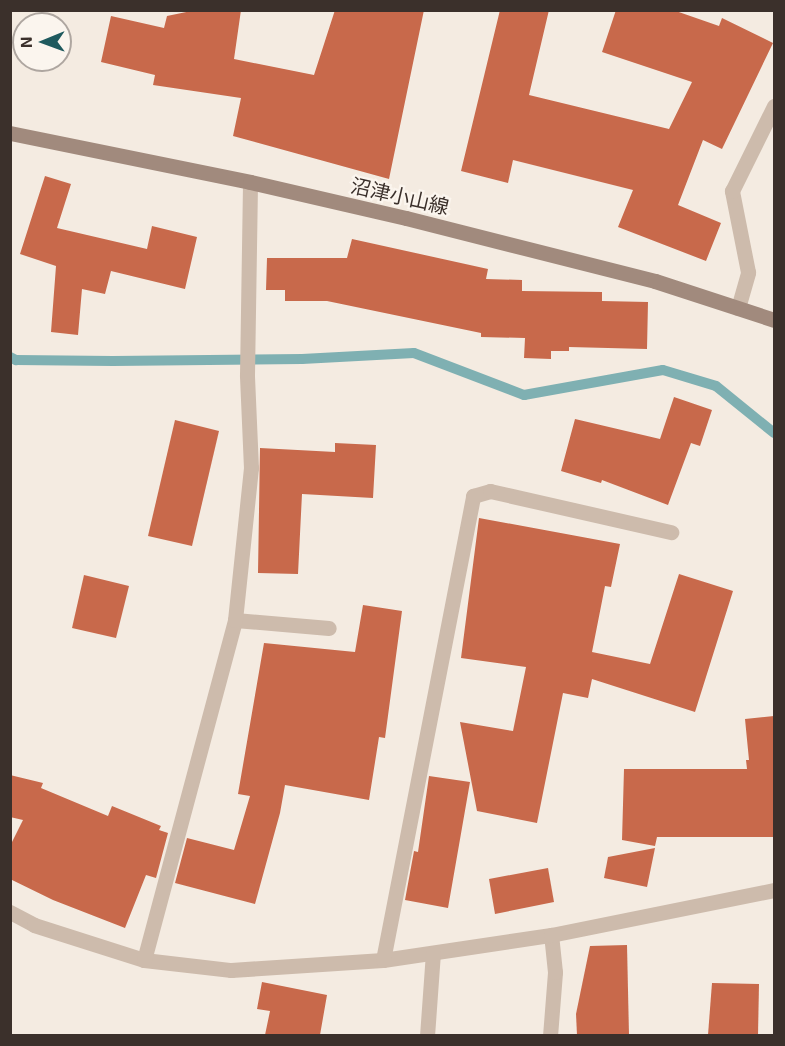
<!DOCTYPE html>
<html>
<head>
<meta charset="utf-8">
<style>
	body { margin:0 }
	#map { position:relative; width:785px; height:1046px; overflow:hidden; background:#f4ebe1; font-family:"Exo 2","Noto Sans JP",sans-serif }
	div>[style] { position:absolute }
	.stream>* { height:10px; margin:-5px; padding:0 5px; transform-origin:5px; border-radius:5px; background:#7fb0b2 }
	.building>* { inset:0; background:#c8694b }
	.service>* { height:15px; margin:-7.5px; padding:0 7.5px; transform-origin:7.5px; border-radius:7.5px; background:#cdbbac }
	.minor>* { height:15px; margin:-7.5px; padding:0 7.5px; transform-origin:7.5px; border-radius:7.5px; background:#cdbbac }
	.secondary>* { height:15px; margin:-7.5px; padding:0 7.5px; transform-origin:7.5px; border-radius:7.5px; background:#a18a7d }
	span { translate:-50% -50%; white-space:nowrap; text-align:center; line-height:1.15; -webkit-text-stroke:4.5px #fbf5ee; paint-order:stroke }
	.street-label { font-size:20px; color:#3b302b }
	.frame { position:absolute; inset:0; border:12px solid #3b302b; pointer-events:none }
	.north { position:absolute; left:12px; top:12px; width:60px; height:60px; box-sizing:border-box; background:#fbf5ee; border:2px solid #aea6a0; border-radius:50%; rotate:269deg; font-size:16px; font-weight:700; line-height:24px; text-align:center; color:#3b302b }
	.north::after { content:''; display:block; margin:auto; width:21px; height:27px; background:#1f5a5e; clip-path:polygon(50% 0,100% 100%,50% 72%,0 100%) }
</style>
</head>
<body>
<div id="map">
	<div class="stream">
		<i style="left:10px;top:357px;width:7px;rotate:27deg"></i>
		<i style="left:16px;top:360px;width:97px;rotate:0.6deg"></i>
		<i style="left:113px;top:361px;width:189px;rotate:-0.6deg"></i>
		<i style="left:302px;top:359px;width:112px;rotate:-3.1deg"></i>
		<i style="left:414px;top:353px;width:118px;rotate:20.9deg"></i>
		<i style="left:524px;top:395px;width:141px;rotate:-10.2deg"></i>
		<i style="left:663px;top:370px;width:55px;rotate:16.8deg"></i>
		<i style="left:716px;top:386px;width:75px;rotate:39deg"></i>
	</div>
	<div class="building">
		<i style="clip-path:polygon(196px 10px,241px 10px,234px 59px,314px 75px,335px 10px,424px 10px,389px 179px,233px 136px,241px 98px,153px 85px,155px 75px,101px 62px,111px 16px,164px 28px,167px 16px)"></i>
		<i style="clip-path:polygon(500px 10px,549px 10px,529px 95px,669px 129px,692px 82px,602px 52px,616px 10px,673px 10px,719px 26px,722px 18px,773px 43px,722px 149px,703px 140px,678px 205px,721px 223px,706px 261px,618px 227px,633px 190px,513px 160px,508px 183px,461px 171px)"></i>
		<i style="clip-path:polygon(45px 176px,71px 184px,57px 228px,147px 249px,152px 226px,197px 237px,185px 289px,111px 271px,105px 294px,82px 289px,78px 335px,51px 332px,56px 266px,20px 254px)"></i>
		<i style="clip-path:polygon(352px 239px,488px 269px,486px 279px,522px 280px,522px 291px,602px 292px,602px 301px,648px 302px,647px 349px,569px 347px,569px 351px,551px 351px,551px 359px,524px 358px,525px 338px,481px 337px,481px 333px,327px 301px,285px 301px,285px 290px,266px 290px,267px 258px,347px 258px)"></i>
		<i style="clip-path:polygon(674px 397px,712px 410px,700px 446px,691px 443px,668px 505px,602px 480px,601px 483px,561px 471px,575px 419px,660px 439px)"></i>
		<i style="clip-path:polygon(175px 420px,219px 431px,192px 546px,148px 536px)"></i>
		<i style="clip-path:polygon(335px 443px,376px 445px,373px 498px,302px 494px,298px 574px,258px 573px,260px 448px,335px 452px)"></i>
		<i style="clip-path:polygon(479px 518px,620px 544px,611px 587px,605px 586px,592px 652px,650px 664px,679px 574px,733px 591px,695px 712px,592px 679px,588px 698px,563px 693px,537px 823px,477px 811px,460px 722px,513px 731px,526px 667px,461px 658px)"></i>
		<i style="clip-path:polygon(84px 575px,129px 586px,116px 638px,72px 628px)"></i>
		<i style="clip-path:polygon(363px 605px,402px 611px,385px 738px,379px 737px,369px 800px,285px 785px,280px 813px,255px 904px,175px 883px,187px 838px,234px 850px,250px 796px,238px 794px,264px 643px,355px 652px)"></i>
		<i style="clip-path:polygon(774px 716px,774px 837px,657px 837px,655px 846px,622px 840px,624px 769px,747px 769px,746px 760px,749px 760px,745px 719px)"></i>
		<i style="clip-path:polygon(10px 775px,43px 783px,41px 788px,108px 816px,112px 806px,161px 826px,159px 830px,168px 833px,156px 878px,146px 875px,125px 928px,53px 900px,10px 879px,10px 846px,23px 820px,10px 817px)"></i>
		<i style="clip-path:polygon(429px 776px,470px 782px,448px 908px,405px 900px,414px 851px,418px 852px)"></i>
		<i style="clip-path:polygon(655px 848px,647px 887px,604px 878px,608px 857px)"></i>
		<i style="clip-path:polygon(548px 868px,554px 902px,495px 914px,489px 879px)"></i>
		<i style="clip-path:polygon(627px 945px,629px 1035px,577px 1035px,576px 1014px,590px 946px)"></i>
		<i style="clip-path:polygon(262px 982px,327px 995px,320px 1035px,265px 1035px,270px 1011px,257px 1009px)"></i>
		<i style="clip-path:polygon(712px 983px,759px 984px,758px 1035px,708px 1035px)"></i>
	</div>
	<div class="service">
		<i style="left:550px;top:1036px;width:64px;rotate:-85.5deg"></i>
		<i style="left:555px;top:972px;width:37px;rotate:-96deg"></i>
	</div>
	<div class="minor">
		<i style="left:738px;top:308px;width:37px;rotate:-74deg"></i>
		<i style="left:748px;top:272px;width:83px;rotate:-101.2deg"></i>
		<i style="left:732px;top:191px;width:95px;rotate:-63.7deg"></i>
		<i style="left:235px;top:620px;width:94px;rotate:4.9deg"></i>
		<i style="left:10px;top:912px;width:27px;rotate:28deg"></i>
		<i style="left:34px;top:925px;width:115px;rotate:17.7deg"></i>
		<i style="left:144px;top:960px;width:88px;rotate:6.6deg"></i>
		<i style="left:231px;top:970px;width:152px;rotate:-3.8deg"></i>
		<i style="left:383px;top:960px;width:170px;rotate:-8.5deg"></i>
		<i style="left:551px;top:935px;width:227px;rotate:-11.4deg"></i>
		<i style="left:144px;top:960px;width:352px;rotate:-75deg"></i>
		<i style="left:235px;top:620px;width:153px;rotate:-84deg"></i>
		<i style="left:251px;top:468px;width:93px;rotate:-92.5deg"></i>
		<i style="left:247px;top:375px;width:193px;rotate:-89.1deg"></i>
		<i style="left:383px;top:960px;width:473px;rotate:-79deg"></i>
		<i style="left:473px;top:496px;width:18px;rotate:-16deg"></i>
		<i style="left:490px;top:491px;width:186px;rotate:12.8deg"></i>
		<i style="left:427px;top:1036px;width:83px;rotate:-85.9deg"></i>
	</div>
	<div class="secondary">
		<i style="left:10px;top:133px;width:245px;rotate:11.5deg"></i>
		<i style="left:250px;top:182px;width:160px;rotate:13deg"></i>
		<i style="left:406px;top:218px;width:257px;rotate:14.2deg"></i>
		<i style="left:655px;top:281px;width:125px;rotate:18.1deg"></i>
	</div>
	<div class="street-label">
		<span style="left:400px;top:196px;rotate:13deg">沼津小山線</span>
	</div>
	<div class="frame"></div>
	<div class="north">N</div>
</div>
</body>
</html>
